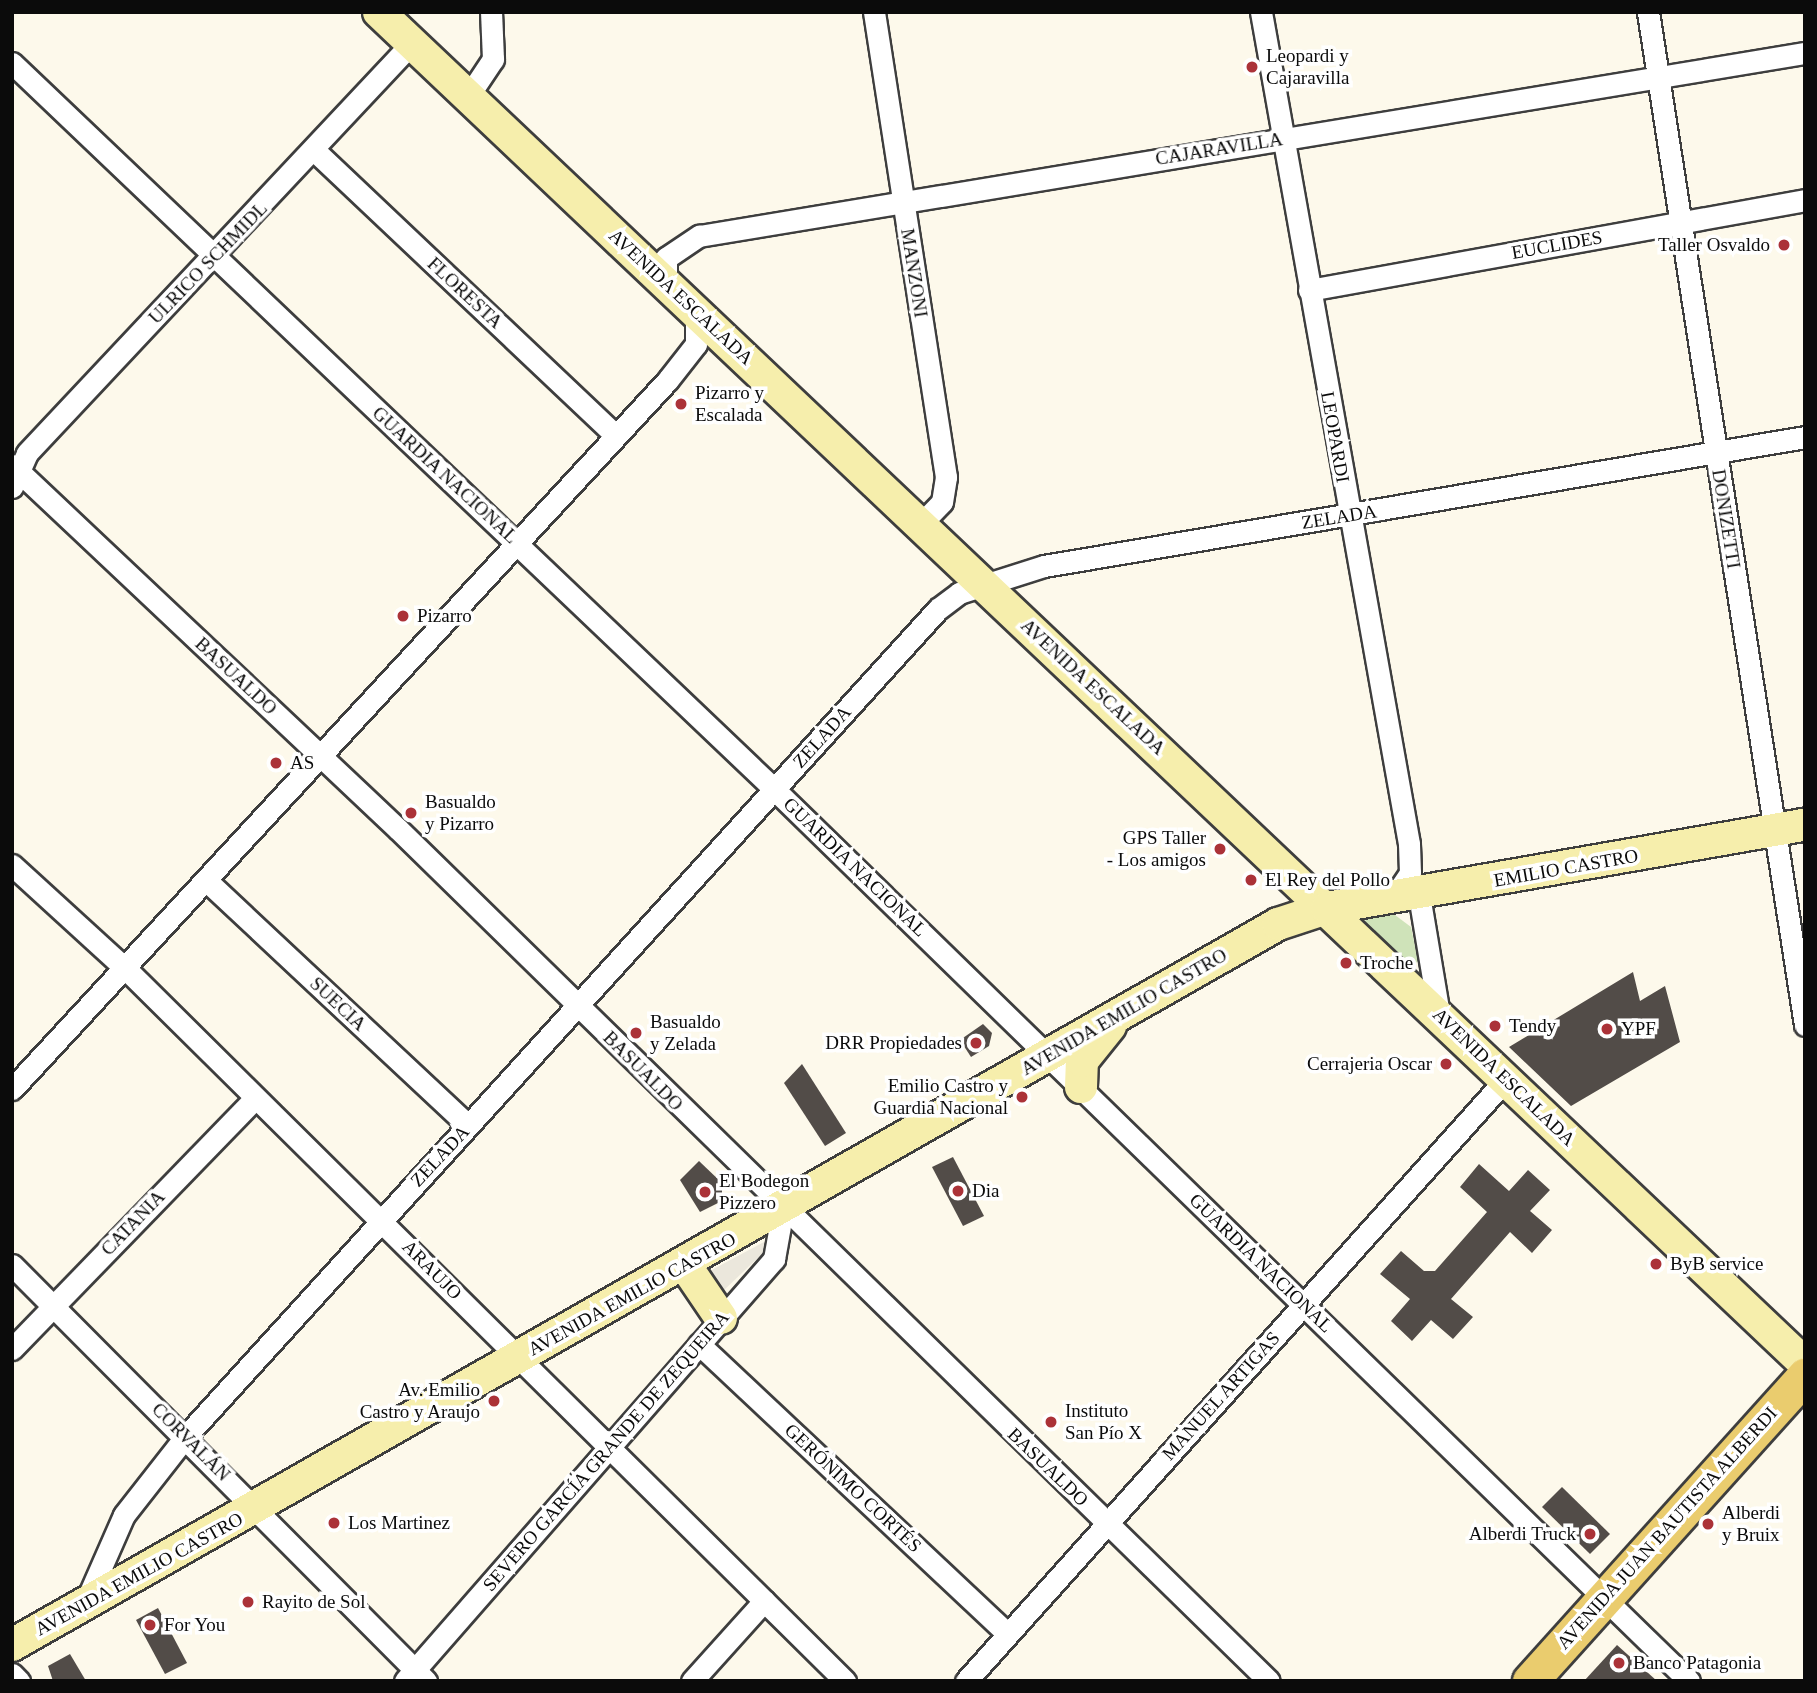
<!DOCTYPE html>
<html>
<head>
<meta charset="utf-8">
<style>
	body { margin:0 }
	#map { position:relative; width:1817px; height:1693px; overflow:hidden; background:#fdf9eb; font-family:Georgia,serif }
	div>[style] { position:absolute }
	.green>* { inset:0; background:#cfe3b9 }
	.plaza>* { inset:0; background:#ebe7dc }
	.building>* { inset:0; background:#524c48 }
	.roads { filter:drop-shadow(2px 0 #3e3e3e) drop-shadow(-2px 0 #3e3e3e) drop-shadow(0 2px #3e3e3e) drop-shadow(0 -2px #3e3e3e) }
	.street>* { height:21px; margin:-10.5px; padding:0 10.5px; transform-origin:10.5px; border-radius:10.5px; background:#fff }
	.secondary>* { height:32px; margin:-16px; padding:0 16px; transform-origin:16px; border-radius:16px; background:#f6eeac }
	.primary>* { height:35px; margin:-17.5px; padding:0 17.5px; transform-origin:17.5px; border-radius:17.5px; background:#eacc6e }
	.dots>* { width:19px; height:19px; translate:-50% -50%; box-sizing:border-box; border:4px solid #fff; border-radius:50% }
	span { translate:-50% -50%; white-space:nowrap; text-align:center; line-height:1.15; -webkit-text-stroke:7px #fff; paint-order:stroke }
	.poi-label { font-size:19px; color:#0b0b0b }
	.left { translate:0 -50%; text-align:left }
	.right { translate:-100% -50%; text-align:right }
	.street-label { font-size:19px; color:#0b0b0b }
	.frame { position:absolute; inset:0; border:14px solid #0b0b0b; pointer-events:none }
</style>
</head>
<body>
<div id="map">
	<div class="green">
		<i style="clip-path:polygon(1391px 912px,1411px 927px,1418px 961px,1411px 967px,1364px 925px,1367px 916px)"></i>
	</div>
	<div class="plaza">
		<i style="clip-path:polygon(764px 1242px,765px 1251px,721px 1293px,708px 1272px)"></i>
	</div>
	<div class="building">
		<i style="clip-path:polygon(1633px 972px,1640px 1001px,1665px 986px,1680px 1042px,1571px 1106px,1509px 1047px)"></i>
		<i style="clip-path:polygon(983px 1024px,992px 1033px,989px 1046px,971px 1057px,960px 1040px)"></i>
		<i style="clip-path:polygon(802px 1064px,846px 1133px,825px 1146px,784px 1083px)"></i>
		<i style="clip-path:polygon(953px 1157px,984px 1216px,963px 1226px,932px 1167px)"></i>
		<i style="clip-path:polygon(699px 1161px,722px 1183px,722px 1201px,700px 1212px,680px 1180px)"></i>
		<i style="clip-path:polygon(1479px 1164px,1509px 1191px,1528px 1170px,1550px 1190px,1530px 1211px,1552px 1230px,1532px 1253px,1510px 1232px,1451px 1299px,1473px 1317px,1453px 1339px,1431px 1320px,1412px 1341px,1391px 1321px,1410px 1299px,1380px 1274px,1401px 1251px,1424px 1271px,1435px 1271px,1487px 1212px,1460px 1187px)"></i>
		<i style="clip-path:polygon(1562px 1487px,1610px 1534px,1590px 1554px,1542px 1507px)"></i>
		<i style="clip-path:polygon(158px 1608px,187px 1663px,165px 1674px,136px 1620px)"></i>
		<i style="clip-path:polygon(1617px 1645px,1657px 1681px,1584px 1681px)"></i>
		<i style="clip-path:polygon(70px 1654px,86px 1681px,53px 1681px,48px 1666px)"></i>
	</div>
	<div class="roads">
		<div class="street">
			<i style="left:874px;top:12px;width:471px;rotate:81.2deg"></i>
			<i style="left:946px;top:477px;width:25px;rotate:99deg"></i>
			<i style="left:942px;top:502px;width:30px;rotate:134deg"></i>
			<i style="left:1261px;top:12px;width:845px;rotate:79.91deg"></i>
			<i style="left:1409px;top:844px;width:29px;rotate:88deg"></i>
			<i style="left:1410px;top:873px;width:30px;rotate:124deg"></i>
			<i style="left:1648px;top:12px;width:1025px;rotate:81.19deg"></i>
			<i style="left:12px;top:63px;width:1052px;rotate:43.61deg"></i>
			<i style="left:774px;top:789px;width:1278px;rotate:44.27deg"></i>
			<i style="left:467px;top:98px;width:47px;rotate:-56.3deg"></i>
			<i style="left:493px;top:59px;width:47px;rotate:-92.4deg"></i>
			<i style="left:315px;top:151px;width:413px;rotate:43.4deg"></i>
			<i style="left:666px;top:283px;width:25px;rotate:-90deg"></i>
			<i style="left:666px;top:258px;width:40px;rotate:-34deg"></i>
			<i style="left:699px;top:236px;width:1121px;rotate:-9.4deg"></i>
			<i style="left:1309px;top:290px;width:504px;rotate:-10.28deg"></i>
			<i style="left:12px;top:465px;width:531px;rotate:43.32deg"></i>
			<i style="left:398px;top:829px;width:1218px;rotate:44.37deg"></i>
			<i style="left:12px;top:487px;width:37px;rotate:-66deg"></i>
			<i style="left:27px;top:453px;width:561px;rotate:-46.81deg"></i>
			<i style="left:12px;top:865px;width:154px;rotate:42.4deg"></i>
			<i style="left:126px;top:969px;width:1012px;rotate:44.72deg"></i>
			<i style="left:208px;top:882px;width:356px;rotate:43.1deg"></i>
			<i style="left:1419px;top:895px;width:121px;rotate:80.5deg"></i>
			<i style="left:12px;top:1089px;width:965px;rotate:-47.23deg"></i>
			<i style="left:667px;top:381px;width:47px;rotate:-51.9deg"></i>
			<i style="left:696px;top:344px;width:35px;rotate:-90deg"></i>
			<i style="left:12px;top:1265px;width:587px;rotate:45.14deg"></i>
			<i style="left:699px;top:1344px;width:422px;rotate:43.2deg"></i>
			<i style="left:12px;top:1349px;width:349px;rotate:-45.9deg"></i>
			<i style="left:84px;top:1606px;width:99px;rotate:-66.3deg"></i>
			<i style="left:124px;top:1515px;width:100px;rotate:-51.9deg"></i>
			<i style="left:186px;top:1436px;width:1118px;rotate:-47.72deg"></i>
			<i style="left:938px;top:609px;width:26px;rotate:-37deg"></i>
			<i style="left:959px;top:593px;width:89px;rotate:-17.6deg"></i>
			<i style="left:1044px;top:566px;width:772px;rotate:-9.62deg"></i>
			<i style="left:12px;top:1674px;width:10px;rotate:45deg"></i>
			<i style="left:405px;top:1681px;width:561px;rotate:-48.83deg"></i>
			<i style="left:774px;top:1259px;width:51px;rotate:-79.8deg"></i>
			<i style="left:692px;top:1681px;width:108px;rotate:-48deg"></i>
			<i style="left:966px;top:1681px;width:807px;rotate:-48.11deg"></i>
		</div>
		<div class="secondary">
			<i style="left:379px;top:12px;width:1965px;rotate:43.47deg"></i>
			<i style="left:1081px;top:1087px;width:26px;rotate:-88deg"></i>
			<i style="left:1082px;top:1061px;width:45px;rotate:-51.3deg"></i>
			<i style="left:685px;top:1265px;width:64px;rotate:55.8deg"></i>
			<i style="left:12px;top:1645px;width:1457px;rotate:-29.66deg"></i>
			<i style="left:1278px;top:924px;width:52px;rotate:-18.1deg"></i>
			<i style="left:1327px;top:908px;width:485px;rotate:-9.9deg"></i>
		</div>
		<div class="primary">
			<i style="left:1530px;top:1681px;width:411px;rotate:-48deg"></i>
		</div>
	</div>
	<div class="dots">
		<i style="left:1252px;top:67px;background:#ab3238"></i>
		<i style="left:1784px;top:245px;background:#ab3238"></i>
		<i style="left:681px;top:404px;background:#ab3238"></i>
		<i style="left:403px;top:616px;background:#ab3238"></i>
		<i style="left:276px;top:763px;background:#ab3238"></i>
		<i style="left:411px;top:813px;background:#ab3238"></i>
		<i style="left:1220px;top:849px;background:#ab3238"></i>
		<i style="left:1251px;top:880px;background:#ab3238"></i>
		<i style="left:1346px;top:963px;background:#ab3238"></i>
		<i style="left:1495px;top:1026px;background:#ab3238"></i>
		<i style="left:1607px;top:1029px;background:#ab3238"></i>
		<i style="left:636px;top:1033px;background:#ab3238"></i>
		<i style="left:976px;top:1043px;background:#ab3238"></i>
		<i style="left:1446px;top:1064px;background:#ab3238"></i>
		<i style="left:1022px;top:1097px;background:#ab3238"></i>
		<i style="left:958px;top:1191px;background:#ab3238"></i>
		<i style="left:705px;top:1192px;background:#ab3238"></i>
		<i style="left:1656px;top:1264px;background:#ab3238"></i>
		<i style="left:494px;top:1401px;background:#ab3238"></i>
		<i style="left:1051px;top:1422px;background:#ab3238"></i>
		<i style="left:334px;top:1523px;background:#ab3238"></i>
		<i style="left:1708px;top:1524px;background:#ab3238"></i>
		<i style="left:1590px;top:1534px;background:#ab3238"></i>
		<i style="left:248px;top:1602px;background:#ab3238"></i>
		<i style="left:150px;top:1625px;background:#ab3238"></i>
		<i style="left:1619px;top:1663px;background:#ab3238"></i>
	</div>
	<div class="poi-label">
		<span class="left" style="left:1266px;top:67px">Leopardi y<br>Cajaravilla</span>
		<span class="right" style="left:1770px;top:245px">Taller Osvaldo</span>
		<span class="left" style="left:695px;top:404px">Pizarro y<br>Escalada</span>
		<span class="left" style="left:417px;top:616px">Pizarro</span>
		<span class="left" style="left:290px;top:763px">AS</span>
		<span class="left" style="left:425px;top:813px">Basualdo<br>y Pizarro</span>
		<span class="right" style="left:1206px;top:849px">GPS Taller<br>- Los amigos</span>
		<span class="left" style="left:1265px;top:880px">El Rey del Pollo</span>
		<span class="left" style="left:1360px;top:963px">Troche</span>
		<span class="left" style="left:650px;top:1033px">Basualdo<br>y Zelada</span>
		<span class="left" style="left:1509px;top:1026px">Tendy</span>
		<span class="left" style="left:1621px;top:1029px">YPF</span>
		<span class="right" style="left:962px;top:1043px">DRR Propiedades</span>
		<span class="right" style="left:1432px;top:1064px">Cerrajeria Oscar</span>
		<span class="right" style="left:1008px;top:1097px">Emilio Castro y<br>Guardia Nacional</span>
		<span class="left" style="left:719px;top:1192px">El Bodegon<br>Pizzero</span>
		<span class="left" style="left:972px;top:1191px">Dia</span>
		<span class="left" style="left:1670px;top:1264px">ByB service</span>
		<span class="right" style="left:480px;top:1401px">Av. Emilio<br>Castro y Araujo</span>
		<span class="left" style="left:1065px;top:1422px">Instituto<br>San Pío X</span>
		<span class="left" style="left:1722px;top:1524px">Alberdi<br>y Bruix</span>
		<span class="left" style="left:348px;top:1523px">Los Martinez</span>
		<span class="right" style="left:1576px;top:1534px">Alberdi Truck</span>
		<span class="left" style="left:262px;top:1602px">Rayito de Sol</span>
		<span class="left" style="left:164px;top:1625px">For You</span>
		<span class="left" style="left:1633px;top:1663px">Banco Patagonia</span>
	</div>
	<div class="street-label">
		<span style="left:1219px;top:149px;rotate:-9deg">CAJARAVILLA</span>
		<span style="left:1557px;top:245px;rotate:-10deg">EUCLIDES</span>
		<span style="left:208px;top:263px;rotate:-46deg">ULRICO SCHMIDL</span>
		<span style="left:914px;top:273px;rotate:81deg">MANZONI</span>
		<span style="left:465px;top:293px;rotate:43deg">FLORESTA</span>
		<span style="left:681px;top:297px;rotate:43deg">AVENIDA ESCALADA</span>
		<span style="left:1335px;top:437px;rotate:80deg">LEOPARDI</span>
		<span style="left:445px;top:475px;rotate:43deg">GUARDIA NACIONAL</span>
		<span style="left:1339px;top:517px;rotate:-9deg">ZELADA</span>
		<span style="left:1726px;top:519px;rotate:81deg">DONIZETTI</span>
		<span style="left:236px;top:676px;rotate:43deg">BASUALDO</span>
		<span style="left:1093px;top:687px;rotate:43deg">AVENIDA ESCALADA</span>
		<span style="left:822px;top:737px;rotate:-48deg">ZELADA</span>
		<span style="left:855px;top:867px;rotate:44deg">GUARDIA NACIONAL</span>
		<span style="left:1566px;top:868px;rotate:-10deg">EMILIO CASTRO</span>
		<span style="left:338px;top:1004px;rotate:43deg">SUECIA</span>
		<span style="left:1124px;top:1012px;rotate:-30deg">AVENIDA EMILIO CASTRO</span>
		<span style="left:643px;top:1071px;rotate:45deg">BASUALDO</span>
		<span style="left:1504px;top:1077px;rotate:44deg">AVENIDA ESCALADA</span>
		<span style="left:440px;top:1156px;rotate:-47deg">ZELADA</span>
		<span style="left:133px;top:1223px;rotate:-46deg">CATANIA</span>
		<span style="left:1261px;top:1263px;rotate:44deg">GUARDIA NACIONAL</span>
		<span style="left:432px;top:1270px;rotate:45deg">ARAUJO</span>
		<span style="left:632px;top:1294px;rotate:-29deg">AVENIDA EMILIO CASTRO</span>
		<span style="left:1221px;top:1396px;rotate:-48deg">MANUEL ARTIGAS</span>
		<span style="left:191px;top:1442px;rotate:45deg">CORVALÁN</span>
		<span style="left:606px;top:1451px;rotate:-49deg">SEVERO GARCÍA GRANDE DE ZEQUEIRA</span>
		<span style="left:1048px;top:1467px;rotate:44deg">BASUALDO</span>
		<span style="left:853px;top:1488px;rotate:43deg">GERÓNIMO CORTÉS</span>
		<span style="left:1667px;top:1528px;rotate:-48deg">AVENIDA JUAN BAUTISTA ALBERDI</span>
		<span style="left:139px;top:1574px;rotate:-29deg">AVENIDA EMILIO CASTRO</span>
	</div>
	<div class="frame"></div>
</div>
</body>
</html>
